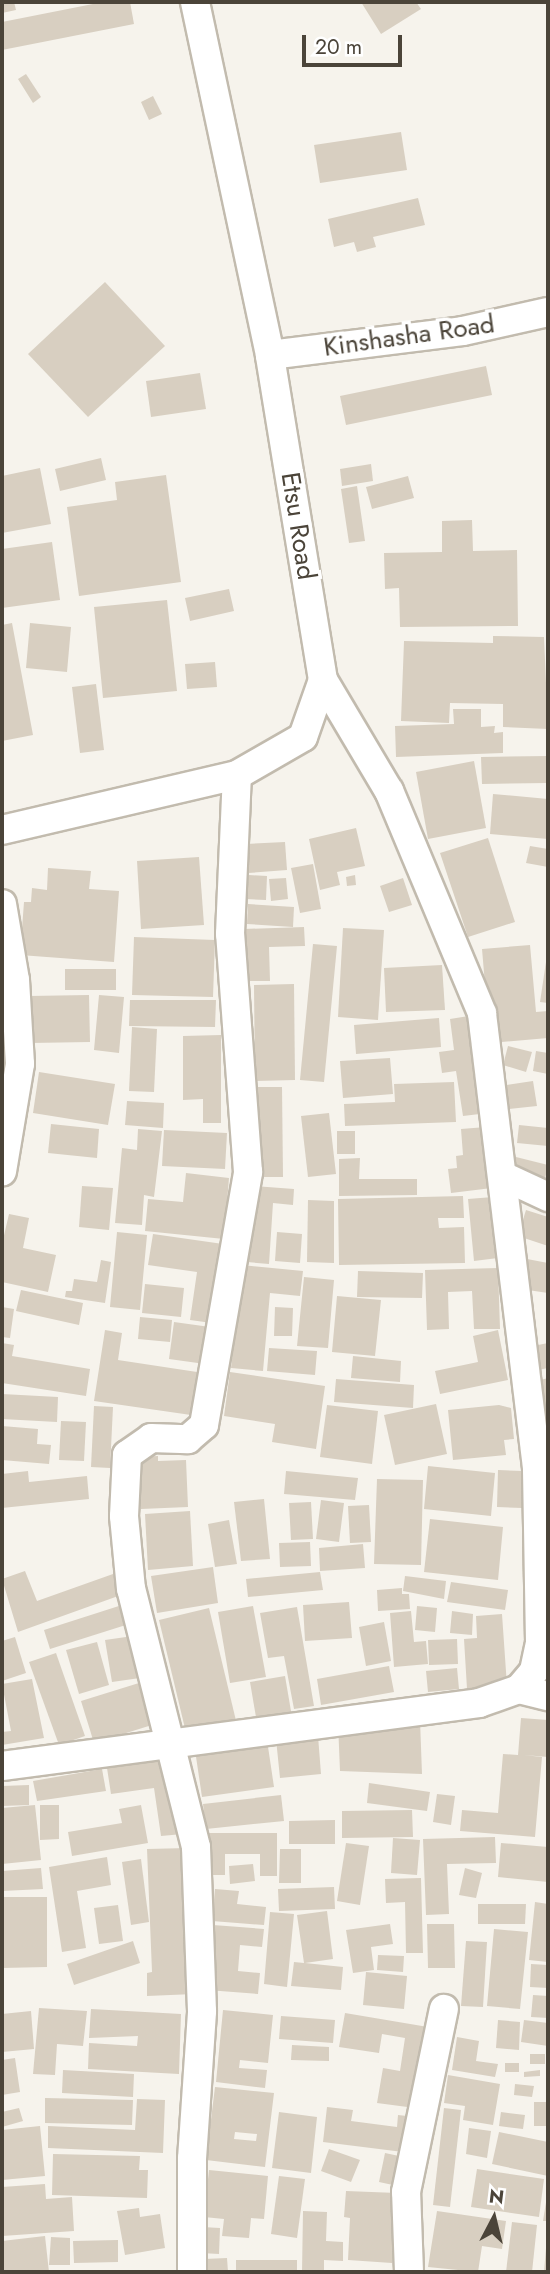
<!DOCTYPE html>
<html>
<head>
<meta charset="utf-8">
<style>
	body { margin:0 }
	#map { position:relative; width:550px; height:2274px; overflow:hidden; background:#f6f3ec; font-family:Jost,sans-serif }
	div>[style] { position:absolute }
	.building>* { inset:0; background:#d8cfc1 }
	.roads { filter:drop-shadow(2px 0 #c2bbae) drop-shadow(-2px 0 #c2bbae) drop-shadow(0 2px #c2bbae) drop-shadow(0 -2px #c2bbae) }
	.minor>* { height:28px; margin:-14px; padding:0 14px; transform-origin:14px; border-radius:14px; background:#fff }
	span { translate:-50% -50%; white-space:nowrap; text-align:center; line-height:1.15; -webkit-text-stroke:7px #fff; paint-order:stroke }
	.street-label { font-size:26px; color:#4b4439 }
	.frame { position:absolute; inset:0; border:4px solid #4b4439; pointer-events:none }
	.north { position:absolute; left:459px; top:2183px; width:70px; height:70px; -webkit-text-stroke:5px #fff; paint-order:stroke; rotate:7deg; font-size:19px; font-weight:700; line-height:28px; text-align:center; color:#4b4439 }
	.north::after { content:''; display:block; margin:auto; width:24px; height:32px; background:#4b4439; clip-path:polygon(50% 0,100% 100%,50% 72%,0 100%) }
	.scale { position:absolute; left:302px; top:35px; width:100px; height:32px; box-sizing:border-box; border:4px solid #4b4439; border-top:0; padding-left:9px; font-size:21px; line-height:24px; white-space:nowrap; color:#4b4439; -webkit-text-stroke:5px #fff; paint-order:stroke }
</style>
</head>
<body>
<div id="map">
	<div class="building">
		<i style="clip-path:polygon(2px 2px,14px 2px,16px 10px,2px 13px)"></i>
		<i style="clip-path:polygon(103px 2px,130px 2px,134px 24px,2px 50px,2px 22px)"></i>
		<i style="clip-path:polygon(361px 2px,416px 2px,421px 9px,381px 34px)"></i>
		<i style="clip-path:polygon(26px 74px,41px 97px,33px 103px,18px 79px)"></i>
		<i style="clip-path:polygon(153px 96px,162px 114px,149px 120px,141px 102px)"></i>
		<i style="clip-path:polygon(401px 132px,407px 170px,320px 183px,314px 145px)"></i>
		<i style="clip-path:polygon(418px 198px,425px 225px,373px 237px,376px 247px,357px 252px,354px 242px,334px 247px,328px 219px)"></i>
		<i style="clip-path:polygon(105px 282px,165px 346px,88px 417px,28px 354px)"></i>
		<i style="clip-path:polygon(486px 366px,492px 395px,346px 425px,340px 396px)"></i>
		<i style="clip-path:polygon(200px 373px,206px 409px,151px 417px,146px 381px)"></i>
		<i style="clip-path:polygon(101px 458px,106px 480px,60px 491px,55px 469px)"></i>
		<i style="clip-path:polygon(371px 464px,373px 481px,342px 486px,340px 469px)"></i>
		<i style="clip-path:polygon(40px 468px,51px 524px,2px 533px,2px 476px)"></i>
		<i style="clip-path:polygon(166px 475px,181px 582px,79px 596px,67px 507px,117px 500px,115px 482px)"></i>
		<i style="clip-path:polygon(408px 476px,414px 498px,372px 509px,366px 487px)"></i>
		<i style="clip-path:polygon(357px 486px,365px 541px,349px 543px,341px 489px)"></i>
		<i style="clip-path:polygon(472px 520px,473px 551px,517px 550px,518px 626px,400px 627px,399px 588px,385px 589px,384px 553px,442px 552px,442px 521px)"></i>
		<i style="clip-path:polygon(52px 542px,60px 600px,2px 608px,2px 549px)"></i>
		<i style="clip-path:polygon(229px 589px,234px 611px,190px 621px,185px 598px)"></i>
		<i style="clip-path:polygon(167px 600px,177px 691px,103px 698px,94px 607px)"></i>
		<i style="clip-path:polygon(12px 623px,33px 735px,2px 741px,2px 625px)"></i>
		<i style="clip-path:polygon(30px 623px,71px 627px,67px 672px,26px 668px)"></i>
		<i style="clip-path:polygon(493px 636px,544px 637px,548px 729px,503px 727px,503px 704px,450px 703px,449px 723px,401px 721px,404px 641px,493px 643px)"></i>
		<i style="clip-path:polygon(215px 662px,217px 687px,187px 689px,185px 664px)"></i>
		<i style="clip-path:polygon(96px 684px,104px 750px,80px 753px,72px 687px)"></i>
		<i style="clip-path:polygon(453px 709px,481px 709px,481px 727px,495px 726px,494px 733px,503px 732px,503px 753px,396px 757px,395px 726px,454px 724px)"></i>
		<i style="clip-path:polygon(548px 756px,548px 783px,482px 784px,481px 757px)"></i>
		<i style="clip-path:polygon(474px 761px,486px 828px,428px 839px,416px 772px)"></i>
		<i style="clip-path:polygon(493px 794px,548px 799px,548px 839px,490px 834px)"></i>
		<i style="clip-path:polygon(356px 828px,365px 866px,337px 872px,340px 885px,320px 890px,309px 839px)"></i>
		<i style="clip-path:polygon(488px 838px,515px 922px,468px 937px,440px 853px)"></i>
		<i style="clip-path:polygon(285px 842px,287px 870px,248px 873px,246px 844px)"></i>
		<i style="clip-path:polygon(530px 846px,548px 849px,548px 867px,526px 863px)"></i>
		<i style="clip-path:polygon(199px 857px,204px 925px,141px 929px,137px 861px)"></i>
		<i style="clip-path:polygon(313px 864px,321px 909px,300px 913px,291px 868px)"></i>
		<i style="clip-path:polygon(48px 868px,91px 871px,89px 889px,119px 891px,114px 962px,20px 955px,24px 902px,31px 902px,32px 888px,47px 890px)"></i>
		<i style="clip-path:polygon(249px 875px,267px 876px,266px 900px,246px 899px)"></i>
		<i style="clip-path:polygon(355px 875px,356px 885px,347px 886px,346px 877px)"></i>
		<i style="clip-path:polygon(286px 878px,288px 899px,271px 901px,269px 879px)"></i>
		<i style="clip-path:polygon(403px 878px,412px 905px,389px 912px,380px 886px)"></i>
		<i style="clip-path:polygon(248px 904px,294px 907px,293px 927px,247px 924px)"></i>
		<i style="clip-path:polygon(304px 927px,305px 946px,269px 947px,270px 981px,246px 981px,244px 929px)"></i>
		<i style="clip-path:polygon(343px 928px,384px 930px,378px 1020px,338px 1017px)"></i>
		<i style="clip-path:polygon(134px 937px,215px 940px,213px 997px,132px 995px)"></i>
		<i style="clip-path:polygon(313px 944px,337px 946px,324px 1082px,300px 1080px)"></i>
		<i style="clip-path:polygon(530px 945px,536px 1012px,548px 1011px,548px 1038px,490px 1043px,482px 949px)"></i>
		<i style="clip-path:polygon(546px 962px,548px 962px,548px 1003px,540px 1002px)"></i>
		<i style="clip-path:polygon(442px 965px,445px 1010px,386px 1012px,384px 968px)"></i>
		<i style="clip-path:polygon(65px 969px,116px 969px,116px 990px,65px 990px)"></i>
		<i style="clip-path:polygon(294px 984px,295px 1080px,255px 1081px,254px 985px)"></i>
		<i style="clip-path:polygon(89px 995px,90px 1042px,30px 1043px,29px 996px)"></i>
		<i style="clip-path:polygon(99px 995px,124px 997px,119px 1053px,94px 1050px)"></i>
		<i style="clip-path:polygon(130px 1000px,216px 1000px,215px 1027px,129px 1026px)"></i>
		<i style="clip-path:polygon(475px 1015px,488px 1113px,463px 1116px,456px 1071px,442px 1073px,439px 1052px,454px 1050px,450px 1019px)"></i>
		<i style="clip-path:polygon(439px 1018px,441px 1047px,356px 1054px,354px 1025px)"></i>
		<i style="clip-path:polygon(132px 1027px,157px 1029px,154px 1092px,129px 1091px)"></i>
		<i style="clip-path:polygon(221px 1035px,221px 1123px,203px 1123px,203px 1099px,183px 1100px,183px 1036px)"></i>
		<i style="clip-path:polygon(508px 1046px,532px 1052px,526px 1072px,503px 1065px)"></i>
		<i style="clip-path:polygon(536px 1051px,548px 1053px,548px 1074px,533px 1071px)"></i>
		<i style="clip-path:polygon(390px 1058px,393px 1094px,343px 1098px,340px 1061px)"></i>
		<i style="clip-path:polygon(39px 1072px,115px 1084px,108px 1125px,33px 1113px)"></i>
		<i style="clip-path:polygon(533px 1081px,537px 1106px,509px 1109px,506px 1085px)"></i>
		<i style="clip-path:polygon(454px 1082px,456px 1122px,345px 1126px,344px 1104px,395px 1102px,394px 1084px)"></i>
		<i style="clip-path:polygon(255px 1087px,282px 1087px,283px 1177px,256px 1177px)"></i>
		<i style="clip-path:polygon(127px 1101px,164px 1103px,163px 1128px,125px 1125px)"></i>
		<i style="clip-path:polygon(329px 1113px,336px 1174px,308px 1177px,301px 1116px)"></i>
		<i style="clip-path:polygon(51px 1124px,99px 1129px,97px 1158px,48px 1153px)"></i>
		<i style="clip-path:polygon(519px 1125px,548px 1128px,548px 1146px,517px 1143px)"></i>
		<i style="clip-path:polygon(486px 1127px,492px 1188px,451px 1193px,448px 1169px,457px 1168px,456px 1156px,463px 1155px,461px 1129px)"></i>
		<i style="clip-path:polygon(138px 1129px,162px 1131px,154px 1197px,144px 1195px,142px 1225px,115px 1223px,122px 1148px,137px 1150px)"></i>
		<i style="clip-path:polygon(164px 1130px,227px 1133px,225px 1169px,162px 1166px)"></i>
		<i style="clip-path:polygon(337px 1131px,355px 1131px,355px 1154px,337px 1154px)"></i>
		<i style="clip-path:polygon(516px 1157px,548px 1165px,545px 1179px,512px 1170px)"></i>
		<i style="clip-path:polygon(360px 1158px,359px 1179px,417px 1179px,417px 1195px,339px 1196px,339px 1159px)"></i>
		<i style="clip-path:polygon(186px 1173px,229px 1178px,224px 1239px,145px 1231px,148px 1199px,183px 1202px)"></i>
		<i style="clip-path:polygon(82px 1186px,113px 1188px,109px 1230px,79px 1227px)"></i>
		<i style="clip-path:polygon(253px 1186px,294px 1189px,293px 1205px,273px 1203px,269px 1264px,247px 1262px)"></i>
		<i style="clip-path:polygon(463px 1196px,464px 1218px,438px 1218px,439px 1228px,464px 1227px,465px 1263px,339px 1265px,338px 1199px)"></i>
		<i style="clip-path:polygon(493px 1197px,498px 1258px,474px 1261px,468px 1199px)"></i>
		<i style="clip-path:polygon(308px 1200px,334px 1201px,334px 1263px,307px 1262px)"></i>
		<i style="clip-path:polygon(526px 1210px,548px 1217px,548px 1246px,518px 1236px)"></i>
		<i style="clip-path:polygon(9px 1214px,29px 1218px,23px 1248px,56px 1255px,48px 1292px,2px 1282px,2px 1244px)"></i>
		<i style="clip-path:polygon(117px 1232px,147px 1235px,140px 1310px,110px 1307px)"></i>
		<i style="clip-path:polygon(277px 1232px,302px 1234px,300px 1263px,275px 1261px)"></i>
		<i style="clip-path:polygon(153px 1234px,223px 1244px,212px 1323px,190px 1320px,197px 1272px,148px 1265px)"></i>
		<i style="clip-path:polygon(527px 1259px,548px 1263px,548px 1293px,521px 1289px)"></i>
		<i style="clip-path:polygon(101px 1260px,111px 1262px,105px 1303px,65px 1297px,66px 1291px,72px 1291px,74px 1279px,97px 1282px)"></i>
		<i style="clip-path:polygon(242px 1265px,303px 1271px,300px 1296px,270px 1293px,263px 1371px,231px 1368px)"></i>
		<i style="clip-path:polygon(498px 1268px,500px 1329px,474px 1329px,472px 1291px,448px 1292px,449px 1329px,427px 1330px,425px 1270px)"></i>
		<i style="clip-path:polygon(358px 1271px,423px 1273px,422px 1298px,357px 1297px)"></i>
		<i style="clip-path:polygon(304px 1277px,334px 1280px,328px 1348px,297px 1346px)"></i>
		<i style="clip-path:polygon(145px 1284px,184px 1288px,181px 1317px,142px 1313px)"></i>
		<i style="clip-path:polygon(21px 1290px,83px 1303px,79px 1325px,16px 1311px)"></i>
		<i style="clip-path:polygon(337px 1296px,381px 1300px,375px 1356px,332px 1352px)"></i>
		<i style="clip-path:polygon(2px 1307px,14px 1309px,10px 1338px,2px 1337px)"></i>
		<i style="clip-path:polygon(275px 1307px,293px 1308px,292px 1336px,274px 1336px)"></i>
		<i style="clip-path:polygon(140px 1317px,172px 1320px,170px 1342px,138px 1339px)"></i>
		<i style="clip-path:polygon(174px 1322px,210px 1327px,205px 1364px,169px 1359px)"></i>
		<i style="clip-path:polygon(105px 1330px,122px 1333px,118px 1360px,197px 1372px,191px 1415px,94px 1401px)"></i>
		<i style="clip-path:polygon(498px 1330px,508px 1380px,440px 1394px,435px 1371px,478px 1362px,473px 1336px)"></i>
		<i style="clip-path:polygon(2px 1343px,14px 1345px,12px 1356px,90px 1369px,86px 1396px,2px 1383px)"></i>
		<i style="clip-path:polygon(548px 1343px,548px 1368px,538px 1370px,533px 1346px)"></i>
		<i style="clip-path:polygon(269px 1348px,317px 1351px,315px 1375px,267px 1371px)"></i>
		<i style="clip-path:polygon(353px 1356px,401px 1361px,400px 1382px,351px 1378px)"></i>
		<i style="clip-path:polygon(230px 1372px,325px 1386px,316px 1449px,272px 1442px,275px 1424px,224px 1416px)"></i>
		<i style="clip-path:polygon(548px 1378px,548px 1430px,547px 1430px,537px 1381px)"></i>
		<i style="clip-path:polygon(336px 1379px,414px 1385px,413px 1408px,334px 1402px)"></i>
		<i style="clip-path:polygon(2px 1394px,58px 1397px,57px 1422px,2px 1419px)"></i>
		<i style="clip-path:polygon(436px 1404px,447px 1454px,395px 1465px,384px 1415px)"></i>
		<i style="clip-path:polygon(327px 1405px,378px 1411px,372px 1464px,320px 1457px)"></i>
		<i style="clip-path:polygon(499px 1405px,511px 1408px,514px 1439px,504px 1440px,506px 1455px,453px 1460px,448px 1410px)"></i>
		<i style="clip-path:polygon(94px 1406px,113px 1407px,110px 1468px,91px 1467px)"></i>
		<i style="clip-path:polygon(61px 1421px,86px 1422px,84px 1461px,59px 1460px)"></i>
		<i style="clip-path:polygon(2px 1426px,38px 1429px,37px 1444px,51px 1445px,49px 1464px,2px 1460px)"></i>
		<i style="clip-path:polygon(158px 1456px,158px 1461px,186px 1460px,188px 1507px,141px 1509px,139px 1457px)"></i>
		<i style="clip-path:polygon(428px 1466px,495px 1473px,491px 1516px,424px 1509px)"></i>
		<i style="clip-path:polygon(498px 1470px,523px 1471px,522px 1508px,497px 1507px)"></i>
		<i style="clip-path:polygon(28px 1471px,29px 1482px,87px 1476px,89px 1499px,2px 1508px,2px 1474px)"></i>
		<i style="clip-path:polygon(286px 1471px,358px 1478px,355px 1500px,284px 1494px)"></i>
		<i style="clip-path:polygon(377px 1479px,423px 1480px,421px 1565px,374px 1564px)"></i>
		<i style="clip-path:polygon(264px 1499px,270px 1559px,241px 1561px,234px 1502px)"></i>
		<i style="clip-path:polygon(321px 1500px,344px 1503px,339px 1542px,316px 1539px)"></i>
		<i style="clip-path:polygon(311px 1502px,313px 1539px,291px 1540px,289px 1503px)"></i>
		<i style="clip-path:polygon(369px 1505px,371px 1542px,350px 1543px,348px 1506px)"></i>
		<i style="clip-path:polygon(190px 1511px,193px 1566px,148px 1570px,145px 1514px)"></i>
		<i style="clip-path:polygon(430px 1519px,503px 1527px,498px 1580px,424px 1572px)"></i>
		<i style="clip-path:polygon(229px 1520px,237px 1564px,215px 1567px,208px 1524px)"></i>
		<i style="clip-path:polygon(310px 1542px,311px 1566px,280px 1567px,279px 1543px)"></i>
		<i style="clip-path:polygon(363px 1544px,365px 1568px,320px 1571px,319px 1548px)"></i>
		<i style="clip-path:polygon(213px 1567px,218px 1603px,157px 1613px,151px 1576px)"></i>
		<i style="clip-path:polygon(25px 1571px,37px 1601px,113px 1574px,121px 1595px,18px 1632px,2px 1579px)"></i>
		<i style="clip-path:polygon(320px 1572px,323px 1590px,248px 1597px,246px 1579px)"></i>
		<i style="clip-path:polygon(405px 1576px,446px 1581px,444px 1599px,403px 1591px)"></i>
		<i style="clip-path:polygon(451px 1582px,508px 1590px,505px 1610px,447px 1602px)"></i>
		<i style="clip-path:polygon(402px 1588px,402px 1594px,409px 1594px,410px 1609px,378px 1611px,377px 1590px)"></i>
		<i style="clip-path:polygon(349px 1602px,352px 1638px,305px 1641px,303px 1605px)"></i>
		<i style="clip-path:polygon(122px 1605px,129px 1624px,50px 1649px,44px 1630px)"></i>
		<i style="clip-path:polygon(253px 1606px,266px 1677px,230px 1683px,218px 1612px)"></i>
		<i style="clip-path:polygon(417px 1606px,437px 1608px,435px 1632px,415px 1630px)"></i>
		<i style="clip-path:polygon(297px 1607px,314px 1706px,294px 1709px,284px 1656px,268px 1658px,260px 1613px)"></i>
		<i style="clip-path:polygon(209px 1608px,238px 1729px,188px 1741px,159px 1620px)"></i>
		<i style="clip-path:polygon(411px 1611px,414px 1642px,426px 1641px,428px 1664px,394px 1667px,390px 1613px)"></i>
		<i style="clip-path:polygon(452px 1611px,473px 1614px,472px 1635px,450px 1633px)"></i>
		<i style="clip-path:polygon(502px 1614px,507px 1686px,467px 1689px,464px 1639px,477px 1638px,476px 1616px)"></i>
		<i style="clip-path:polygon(384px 1622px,391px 1661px,366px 1666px,359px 1627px)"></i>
		<i style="clip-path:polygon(133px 1636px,140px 1678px,112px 1682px,105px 1640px)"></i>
		<i style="clip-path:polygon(15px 1637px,26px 1673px,2px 1681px,2px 1641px)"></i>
		<i style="clip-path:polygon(457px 1639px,458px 1664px,429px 1665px,428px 1640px)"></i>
		<i style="clip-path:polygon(97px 1642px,109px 1685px,79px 1694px,66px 1650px)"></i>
		<i style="clip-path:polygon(56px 1653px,85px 1736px,59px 1745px,29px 1662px)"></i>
		<i style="clip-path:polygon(389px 1666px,394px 1692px,321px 1705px,317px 1679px)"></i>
		<i style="clip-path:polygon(457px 1668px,459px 1689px,428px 1692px,426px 1671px)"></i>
		<i style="clip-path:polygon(285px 1676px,292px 1717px,257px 1723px,250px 1682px)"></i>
		<i style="clip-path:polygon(32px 1679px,44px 1738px,2px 1745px,2px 1732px,11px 1731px,2px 1684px)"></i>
		<i style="clip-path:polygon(139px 1683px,152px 1725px,94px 1743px,81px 1701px)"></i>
		<i style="clip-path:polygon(521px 1718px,548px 1720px,548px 1757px,524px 1755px,542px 1757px,535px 1837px,460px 1831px,462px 1810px,498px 1813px,503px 1754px,518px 1755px)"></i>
		<i style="clip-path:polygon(420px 1720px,422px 1774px,340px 1771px,338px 1723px)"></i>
		<i style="clip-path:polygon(318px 1736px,321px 1774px,280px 1778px,276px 1739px)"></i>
		<i style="clip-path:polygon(267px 1740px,274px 1787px,202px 1797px,195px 1750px)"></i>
		<i style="clip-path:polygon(172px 1759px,183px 1834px,161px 1836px,154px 1788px,111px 1794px,107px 1768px)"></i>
		<i style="clip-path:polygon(102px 1769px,106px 1791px,37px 1801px,33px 1781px)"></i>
		<i style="clip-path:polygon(369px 1783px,430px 1792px,427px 1811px,367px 1803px)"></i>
		<i style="clip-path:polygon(29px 1785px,29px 1805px,2px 1806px,2px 1786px)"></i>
		<i style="clip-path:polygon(437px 1794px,455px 1796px,451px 1825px,433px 1822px)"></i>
		<i style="clip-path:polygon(281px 1795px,284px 1821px,206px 1829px,203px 1804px)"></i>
		<i style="clip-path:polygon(35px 1805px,41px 1860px,2px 1864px,2px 1808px)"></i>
		<i style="clip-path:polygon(40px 1805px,59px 1805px,59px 1839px,40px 1840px)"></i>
		<i style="clip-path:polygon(141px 1805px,148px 1843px,72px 1856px,68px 1832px,122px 1823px,119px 1809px)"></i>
		<i style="clip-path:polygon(412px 1810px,413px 1837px,342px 1838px,342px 1811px)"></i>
		<i style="clip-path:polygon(335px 1820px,335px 1844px,289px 1844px,289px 1821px)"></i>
		<i style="clip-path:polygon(204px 1833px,277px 1833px,277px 1876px,260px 1876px,260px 1854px,225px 1854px,225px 1875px,204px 1875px)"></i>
		<i style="clip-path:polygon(495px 1837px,496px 1863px,447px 1864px,449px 1914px,426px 1915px,423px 1839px)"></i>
		<i style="clip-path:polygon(393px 1838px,420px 1840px,417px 1875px,391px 1873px)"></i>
		<i style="clip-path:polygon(346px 1843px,369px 1846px,360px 1905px,337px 1901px)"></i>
		<i style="clip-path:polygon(501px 1843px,548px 1847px,548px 1882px,498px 1877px)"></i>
		<i style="clip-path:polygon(188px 1848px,194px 1994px,147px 1996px,147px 1973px,152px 1972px,147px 1849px)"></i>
		<i style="clip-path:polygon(280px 1849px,301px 1849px,301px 1883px,279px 1883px)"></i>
		<i style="clip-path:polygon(107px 1857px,111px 1885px,77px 1891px,86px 1948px,62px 1952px,49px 1867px)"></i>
		<i style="clip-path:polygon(141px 1859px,149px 1922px,131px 1925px,122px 1862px)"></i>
		<i style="clip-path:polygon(253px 1864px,255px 1881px,230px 1884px,229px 1866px)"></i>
		<i style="clip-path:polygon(41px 1868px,43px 1889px,2px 1891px,2px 1871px)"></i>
		<i style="clip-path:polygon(465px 1868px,482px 1873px,476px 1898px,459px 1895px)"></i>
		<i style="clip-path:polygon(421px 1878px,423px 1953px,406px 1953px,405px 1902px,386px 1903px,385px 1879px)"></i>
		<i style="clip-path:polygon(334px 1887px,335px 1909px,279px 1911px,278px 1889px)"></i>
		<i style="clip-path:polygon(215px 1889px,239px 1891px,237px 1904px,266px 1907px,264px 1925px,212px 1921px)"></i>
		<i style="clip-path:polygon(2px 1897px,47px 1897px,47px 1967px,2px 1968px)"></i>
		<i style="clip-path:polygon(535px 1902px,548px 1904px,548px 1962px,529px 1960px)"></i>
		<i style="clip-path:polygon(478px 1904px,526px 1904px,525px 1924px,478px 1924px)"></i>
		<i style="clip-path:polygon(118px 1905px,123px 1941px,99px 1944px,94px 1908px)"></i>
		<i style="clip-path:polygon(327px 1911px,333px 1959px,305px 1963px,343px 1967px,341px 1990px,291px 1986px,294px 1962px,304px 1963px,297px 1915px)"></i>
		<i style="clip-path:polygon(270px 1912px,294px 1914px,287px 1987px,264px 1984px)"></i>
		<i style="clip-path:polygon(390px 1924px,393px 1944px,371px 1947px,374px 1970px,353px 1973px,346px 1930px)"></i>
		<i style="clip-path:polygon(427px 1924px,454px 1924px,455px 1968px,428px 1968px)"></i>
		<i style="clip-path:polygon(213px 1925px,264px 1929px,262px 1947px,240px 1945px,238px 1971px,260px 1973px,258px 1994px,207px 1990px)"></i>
		<i style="clip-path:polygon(494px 1929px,528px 1932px,520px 2009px,487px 2006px)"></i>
		<i style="clip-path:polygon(133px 1941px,140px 1963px,74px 1985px,67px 1964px)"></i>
		<i style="clip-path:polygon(466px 1941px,487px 1942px,483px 2007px,461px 2006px)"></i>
		<i style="clip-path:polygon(378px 1955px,404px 1956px,403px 1972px,377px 1970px)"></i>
		<i style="clip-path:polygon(531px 1964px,548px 1965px,548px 1988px,530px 1987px)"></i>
		<i style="clip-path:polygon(366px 1972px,407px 1976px,404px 2009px,363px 2005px)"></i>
		<i style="clip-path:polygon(533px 1995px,548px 1996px,548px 2018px,531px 2017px)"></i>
		<i style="clip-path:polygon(39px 2008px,87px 2011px,83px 2046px,57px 2044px,55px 2075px,33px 2074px)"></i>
		<i style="clip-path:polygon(91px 2009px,181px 2014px,179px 2074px,88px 2069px,89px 2043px,137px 2046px,138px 2036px,89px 2038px)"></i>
		<i style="clip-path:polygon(223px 2010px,273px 2015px,268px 2063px,240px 2060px,239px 2068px,267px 2070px,265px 2088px,216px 2082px)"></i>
		<i style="clip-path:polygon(31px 2011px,34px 2049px,2px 2052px,2px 2014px)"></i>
		<i style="clip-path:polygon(345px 2013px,428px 2027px,415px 2108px,377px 2103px,383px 2068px,400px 2071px,405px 2038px,382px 2034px,379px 2053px,339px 2047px)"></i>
		<i style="clip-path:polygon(281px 2016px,335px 2020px,333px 2043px,279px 2039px)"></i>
		<i style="clip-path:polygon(498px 2020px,520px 2022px,519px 2050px,496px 2048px)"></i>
		<i style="clip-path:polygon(524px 2020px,548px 2023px,548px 2046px,521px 2042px)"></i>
		<i style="clip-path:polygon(457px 2037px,479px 2041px,476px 2061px,498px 2064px,495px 2077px,452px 2070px)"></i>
		<i style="clip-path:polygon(292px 2045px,329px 2047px,329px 2061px,291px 2060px)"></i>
		<i style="clip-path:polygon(530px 2054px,545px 2054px,545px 2064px,530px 2064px)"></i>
		<i style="clip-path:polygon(15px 2058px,20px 2092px,2px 2095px,2px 2060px)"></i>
		<i style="clip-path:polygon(505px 2063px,519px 2063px,519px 2072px,505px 2072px)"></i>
		<i style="clip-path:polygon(63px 2070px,134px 2074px,133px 2097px,62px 2093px)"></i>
		<i style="clip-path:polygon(540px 2070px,540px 2076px,524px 2077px,524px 2072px)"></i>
		<i style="clip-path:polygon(448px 2075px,500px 2084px,493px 2125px,463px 2120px,465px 2106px,444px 2103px)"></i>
		<i style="clip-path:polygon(515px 2084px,534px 2086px,532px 2097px,514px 2095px)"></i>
		<i style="clip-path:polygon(evenodd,215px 2087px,274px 2093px,265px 2167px,206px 2160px,215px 2087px,235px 2132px,257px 2134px,256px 2141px,234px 2139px,235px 2132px)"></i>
		<i style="clip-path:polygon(45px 2098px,133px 2100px,132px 2125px,45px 2123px)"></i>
		<i style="clip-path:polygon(137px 2099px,165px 2100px,163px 2153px,48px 2148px,48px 2126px,135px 2130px)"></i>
		<i style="clip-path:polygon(534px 2102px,548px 2102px,548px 2126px,534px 2126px)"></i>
		<i style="clip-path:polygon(327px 2107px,353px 2110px,351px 2121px,397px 2127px,398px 2115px,416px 2117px,411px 2153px,323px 2142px)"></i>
		<i style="clip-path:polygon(19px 2108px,23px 2121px,2px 2127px,2px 2112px)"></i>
		<i style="clip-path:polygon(444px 2108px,461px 2110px,450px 2207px,433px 2205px)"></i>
		<i style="clip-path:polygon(279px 2112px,317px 2117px,311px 2173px,272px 2168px)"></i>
		<i style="clip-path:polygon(501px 2112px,525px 2115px,523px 2129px,499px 2126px)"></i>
		<i style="clip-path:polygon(40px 2126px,45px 2176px,2px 2180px,2px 2130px)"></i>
		<i style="clip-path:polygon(469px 2128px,491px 2131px,487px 2158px,466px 2154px)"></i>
		<i style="clip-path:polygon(499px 2132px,548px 2142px,548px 2176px,492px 2164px)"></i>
		<i style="clip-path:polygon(329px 2149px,360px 2160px,351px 2182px,321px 2171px)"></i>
		<i style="clip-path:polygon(385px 2153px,399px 2156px,393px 2185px,379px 2182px)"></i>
		<i style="clip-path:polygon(53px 2154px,140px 2156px,139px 2170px,148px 2170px,147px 2198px,52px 2195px)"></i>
		<i style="clip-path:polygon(477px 2169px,544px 2179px,539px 2217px,471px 2207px)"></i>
		<i style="clip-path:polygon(209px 2170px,268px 2176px,264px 2219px,251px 2218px,249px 2238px,222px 2236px,224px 2219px,204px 2217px)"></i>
		<i style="clip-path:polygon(279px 2176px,305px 2179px,297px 2238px,271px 2234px)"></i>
		<i style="clip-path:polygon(45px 2184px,46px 2199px,72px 2197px,74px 2231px,2px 2236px,2px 2187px)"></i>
		<i style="clip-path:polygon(346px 2191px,397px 2193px,392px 2263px,348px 2260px,350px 2218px,344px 2217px)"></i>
		<i style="clip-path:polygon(547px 2196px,548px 2196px,548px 2221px,543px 2221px)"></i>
		<i style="clip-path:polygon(139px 2208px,140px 2217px,160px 2214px,165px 2248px,125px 2255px,117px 2211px)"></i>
		<i style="clip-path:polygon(303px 2211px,327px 2212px,326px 2241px,343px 2242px,343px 2261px,324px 2260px,324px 2272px,302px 2272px)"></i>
		<i style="clip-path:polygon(437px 2211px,506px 2221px,502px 2249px,482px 2246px,478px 2272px,428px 2267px)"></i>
		<i style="clip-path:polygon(512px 2222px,537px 2225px,532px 2272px,506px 2272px)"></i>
		<i style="clip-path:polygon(202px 2227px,220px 2228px,219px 2254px,201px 2253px)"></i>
		<i style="clip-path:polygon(45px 2236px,49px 2272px,2px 2272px,2px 2241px)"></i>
		<i style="clip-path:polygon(51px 2237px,70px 2238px,70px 2265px,49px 2265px)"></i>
		<i style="clip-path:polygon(118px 2240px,118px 2262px,74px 2263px,73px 2241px)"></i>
		<i style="clip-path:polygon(546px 2248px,548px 2272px,544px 2272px)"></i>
		<i style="clip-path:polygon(227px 2258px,228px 2272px,205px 2272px,204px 2259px)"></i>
		<i style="clip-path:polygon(236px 2260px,297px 2260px,297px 2272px,236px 2272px)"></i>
	</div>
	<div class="roads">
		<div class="minor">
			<i style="left:270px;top:355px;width:194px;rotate:-7.1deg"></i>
			<i style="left:463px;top:331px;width:87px;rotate:-12.6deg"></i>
			<i style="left:2px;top:830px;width:241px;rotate:-13.2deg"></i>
			<i style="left:237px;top:775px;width:76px;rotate:-29.9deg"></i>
			<i style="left:303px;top:737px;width:60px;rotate:-70.7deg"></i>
			<i style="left:323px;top:680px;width:329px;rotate:-99.3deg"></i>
			<i style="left:270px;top:355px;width:361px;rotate:-102deg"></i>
			<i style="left:2px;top:904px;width:77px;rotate:80.3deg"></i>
			<i style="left:15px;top:980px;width:84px;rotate:86.6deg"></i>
			<i style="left:20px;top:1064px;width:109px;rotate:99.5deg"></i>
			<i style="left:503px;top:1176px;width:50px;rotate:25deg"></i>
			<i style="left:519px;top:1689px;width:30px;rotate:14deg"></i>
			<i style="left:2px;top:1766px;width:481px;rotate:-7.5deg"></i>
			<i style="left:479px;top:1703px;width:42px;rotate:-19.3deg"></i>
			<i style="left:519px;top:1689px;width:23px;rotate:-50deg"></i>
			<i style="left:534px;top:1671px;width:30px;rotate:-78deg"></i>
			<i style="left:540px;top:1642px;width:174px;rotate:-91deg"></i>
			<i style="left:537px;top:1468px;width:458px;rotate:-96.9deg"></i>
			<i style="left:482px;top:1013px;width:241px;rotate:-112.7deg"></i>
			<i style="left:389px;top:791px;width:129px;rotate:-120.7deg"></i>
			<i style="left:192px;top:2272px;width:113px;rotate:-90deg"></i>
			<i style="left:192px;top:2159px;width:148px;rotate:-86.1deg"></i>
			<i style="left:202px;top:2011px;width:164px;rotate:-92.1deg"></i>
			<i style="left:196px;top:1847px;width:266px;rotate:-104.1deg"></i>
			<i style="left:131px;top:1589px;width:73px;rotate:-95.5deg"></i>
			<i style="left:124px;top:1516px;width:61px;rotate:-87.2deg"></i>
			<i style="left:127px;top:1455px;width:29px;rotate:-35deg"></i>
			<i style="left:151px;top:1438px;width:37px;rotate:2deg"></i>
			<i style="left:188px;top:1439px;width:21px;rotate:-41deg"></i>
			<i style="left:204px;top:1425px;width:257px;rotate:-80.1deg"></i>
			<i style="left:248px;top:1172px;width:239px;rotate:-94.3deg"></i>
			<i style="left:230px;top:934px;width:159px;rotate:-87.5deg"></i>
			<i style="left:409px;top:2272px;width:80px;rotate:-92.1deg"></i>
			<i style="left:406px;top:2192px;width:187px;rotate:-78.3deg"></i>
		</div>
	</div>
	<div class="street-label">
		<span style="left:409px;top:336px;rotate:-8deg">Kinshasha Road</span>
		<span style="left:298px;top:526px;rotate:81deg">Etsu Road</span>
	</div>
	<div class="frame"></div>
	<div class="north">N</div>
	<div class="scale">20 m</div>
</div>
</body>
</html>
